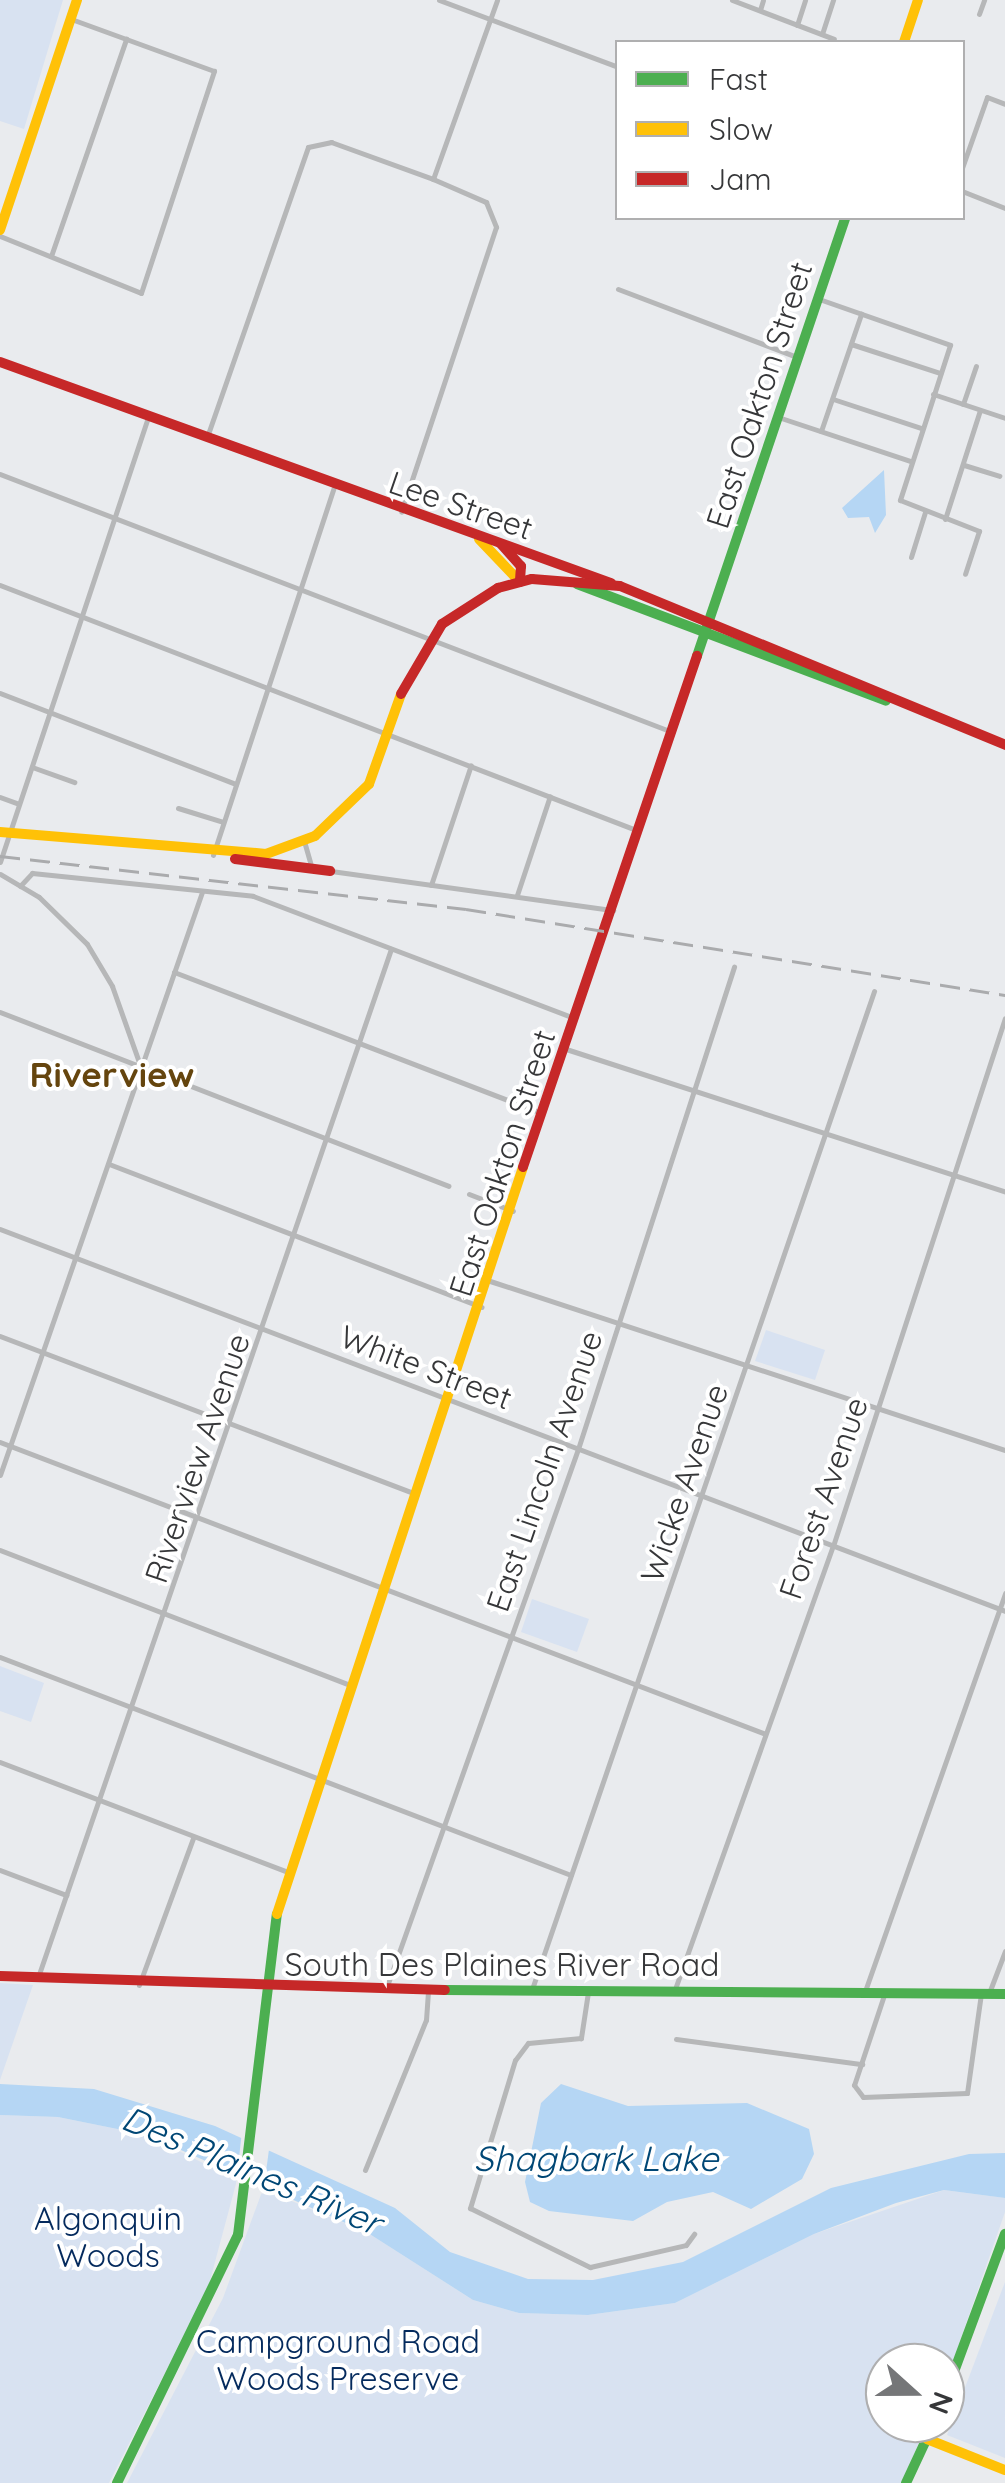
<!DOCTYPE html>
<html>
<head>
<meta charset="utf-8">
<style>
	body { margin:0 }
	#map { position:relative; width:1005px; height:2483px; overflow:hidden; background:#e9ebee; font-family:Quicksand,sans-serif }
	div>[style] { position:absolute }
	.green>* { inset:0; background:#d8e2f1 }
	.water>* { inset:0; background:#b5d6f4 }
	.pier>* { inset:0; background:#e9ebee }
	.street>* { height:5px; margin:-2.5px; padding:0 2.5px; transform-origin:2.5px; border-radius:2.5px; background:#b6b7b8 }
	.fast>* { height:10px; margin:-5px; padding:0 5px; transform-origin:5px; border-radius:5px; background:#4caf50 }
	.slow>* { height:10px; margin:-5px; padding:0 5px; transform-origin:5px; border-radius:5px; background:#ffc107 }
	.jam>* { height:10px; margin:-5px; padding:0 5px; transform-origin:5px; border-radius:5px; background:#c62828 }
	.rail>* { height:2.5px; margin-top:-1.25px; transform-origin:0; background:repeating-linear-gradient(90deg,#aaabad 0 20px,transparent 0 30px) }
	span { translate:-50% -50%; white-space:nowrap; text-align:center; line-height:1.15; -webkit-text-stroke:8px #fff; paint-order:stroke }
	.street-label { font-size:32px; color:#363739 }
	.park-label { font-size:32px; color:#042a5d }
	.neighbourhood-label { font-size:35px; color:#65450e; font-weight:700 }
	.water-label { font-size:35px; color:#004775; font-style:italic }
	.legend { position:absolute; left:615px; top:40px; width:350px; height:180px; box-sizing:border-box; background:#fff; border:2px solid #afafb0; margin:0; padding:12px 18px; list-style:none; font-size:30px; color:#363739 }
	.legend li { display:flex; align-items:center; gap:20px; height:50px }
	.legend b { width:50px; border:2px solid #afafb0 }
	.north { position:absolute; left:865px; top:2343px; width:100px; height:100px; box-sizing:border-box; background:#fff; border:2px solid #afafb0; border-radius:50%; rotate:111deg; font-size:28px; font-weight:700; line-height:40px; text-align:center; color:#363739 }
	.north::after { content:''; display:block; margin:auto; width:35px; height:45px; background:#757678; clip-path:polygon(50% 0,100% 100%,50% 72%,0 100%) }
</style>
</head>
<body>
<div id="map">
	<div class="green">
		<i style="clip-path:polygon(0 0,63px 0,24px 129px,0 121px)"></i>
		<i style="clip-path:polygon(766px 1330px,825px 1350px,815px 1380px,755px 1361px)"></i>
		<i style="clip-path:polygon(532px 1599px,589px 1619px,577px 1652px,521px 1632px)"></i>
		<i style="clip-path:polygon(0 1666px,44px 1683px,31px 1722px,0 1711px)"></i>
		<i style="clip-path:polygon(0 1983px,33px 1985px,0 2080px)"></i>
		<i style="clip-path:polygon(0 2115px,58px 2117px,147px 2135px,237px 2180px,208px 2288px,109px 2483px,0 2483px)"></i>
		<i style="clip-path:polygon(263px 2189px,368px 2233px,473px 2300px,519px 2313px,588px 2315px,675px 2303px,814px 2234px,944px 2190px,1005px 2198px,1005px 2212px,945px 2384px,945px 2363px,885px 2363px,885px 2423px,928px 2423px,901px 2483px,127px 2483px,223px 2298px)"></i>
		<i style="clip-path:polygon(1005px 2282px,1005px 2458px,947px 2435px)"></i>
	</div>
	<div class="water">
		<i style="clip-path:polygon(884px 470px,886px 515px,875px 533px,869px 517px,848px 518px,842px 508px)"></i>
		<i style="clip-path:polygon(0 2084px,94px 2089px,215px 2126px,395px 2208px,450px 2252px,528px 2279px,593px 2280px,683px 2262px,831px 2188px,969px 2154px,1005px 2153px,1005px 2198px,944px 2190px,896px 2203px,814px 2234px,675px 2303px,588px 2315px,519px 2313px,473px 2300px,368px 2233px,147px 2135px,58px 2117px,0 2115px)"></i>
		<i style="clip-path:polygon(561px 2084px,628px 2106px,747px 2103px,809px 2129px,814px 2154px,802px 2179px,751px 2209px,713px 2192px,667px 2202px,633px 2221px,549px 2211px,530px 2202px,525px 2182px,541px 2103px)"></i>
	</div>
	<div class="pier">
		<i style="clip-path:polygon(242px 2131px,270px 2142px,263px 2194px,236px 2185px)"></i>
	</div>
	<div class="street">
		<i style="left:439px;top:0;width:191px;rotate:20.5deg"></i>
		<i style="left:732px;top:0;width:109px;rotate:20.9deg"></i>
		<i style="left:760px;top:10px;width:10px;rotate:-73deg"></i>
		<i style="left:979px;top:14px;width:15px;rotate:-70deg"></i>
		<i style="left:797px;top:25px;width:26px;rotate:-72deg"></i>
		<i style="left:822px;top:34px;width:36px;rotate:-72deg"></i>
		<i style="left:962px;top:168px;width:75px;rotate:-70.6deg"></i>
		<i style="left:987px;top:97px;width:19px;rotate:21deg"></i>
		<i style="left:433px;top:179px;width:190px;rotate:-70.3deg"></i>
		<i style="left:962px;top:191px;width:46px;rotate:21.6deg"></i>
		<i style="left:0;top:236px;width:152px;rotate:22deg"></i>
		<i style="left:141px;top:293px;width:234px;rotate:-71.8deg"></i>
		<i style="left:214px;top:71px;width:152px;rotate:-160deg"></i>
		<i style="left:51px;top:256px;width:230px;rotate:-70.9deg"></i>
		<i style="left:618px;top:289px;width:191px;rotate:20.8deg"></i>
		<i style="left:819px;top:299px;width:139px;rotate:19.3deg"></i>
		<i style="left:950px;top:345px;width:163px;rotate:107.9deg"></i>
		<i style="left:900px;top:500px;width:85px;rotate:21.4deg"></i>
		<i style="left:979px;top:531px;width:45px;rotate:108deg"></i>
		<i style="left:851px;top:344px;width:94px;rotate:18deg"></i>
		<i style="left:933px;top:394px;width:76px;rotate:18.4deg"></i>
		<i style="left:833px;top:399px;width:93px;rotate:18.2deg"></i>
		<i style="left:963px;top:404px;width:40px;rotate:-71.1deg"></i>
		<i style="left:778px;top:417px;width:139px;rotate:18.4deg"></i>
		<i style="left:821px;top:431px;width:124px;rotate:-71.1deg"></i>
		<i style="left:207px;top:437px;width:307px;rotate:-70.8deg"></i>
		<i style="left:308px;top:147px;width:24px;rotate:-12deg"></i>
		<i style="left:331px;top:142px;width:109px;rotate:19.9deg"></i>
		<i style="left:433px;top:179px;width:58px;rotate:23.5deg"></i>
		<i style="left:486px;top:202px;width:27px;rotate:68deg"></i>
		<i style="left:496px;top:227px;width:300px;rotate:108.4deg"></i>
		<i style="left:964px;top:465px;width:37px;rotate:17deg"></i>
		<i style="left:0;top:474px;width:720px;rotate:21deg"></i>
		<i style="left:945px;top:519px;width:114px;rotate:-72.2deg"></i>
		<i style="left:911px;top:557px;width:47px;rotate:-72.7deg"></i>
		<i style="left:0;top:585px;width:682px;rotate:21.07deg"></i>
		<i style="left:0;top:693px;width:253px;rotate:21.1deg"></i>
		<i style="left:32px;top:767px;width:45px;rotate:19.7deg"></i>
		<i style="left:0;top:797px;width:20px;rotate:20deg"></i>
		<i style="left:178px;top:808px;width:47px;rotate:17.3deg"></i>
		<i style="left:304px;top:841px;width:26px;rotate:74deg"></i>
		<i style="left:213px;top:855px;width:386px;rotate:-71.8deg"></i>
		<i style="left:0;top:862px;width:468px;rotate:-71.6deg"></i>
		<i style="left:331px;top:871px;width:285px;rotate:7.9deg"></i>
		<i style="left:0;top:874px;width:45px;rotate:30.5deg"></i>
		<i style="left:39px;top:897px;width:67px;rotate:44.4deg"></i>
		<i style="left:87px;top:944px;width:49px;rotate:59.2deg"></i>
		<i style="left:112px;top:986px;width:84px;rotate:70.5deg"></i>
		<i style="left:431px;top:885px;width:126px;rotate:-71.6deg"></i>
		<i style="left:20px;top:886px;width:18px;rotate:-47deg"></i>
		<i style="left:32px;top:873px;width:222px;rotate:5.9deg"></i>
		<i style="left:253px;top:896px;width:343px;rotate:20.8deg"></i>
		<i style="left:517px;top:895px;width:104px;rotate:-71.6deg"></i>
		<i style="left:174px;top:972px;width:393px;rotate:21deg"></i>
		<i style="left:0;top:1012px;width:481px;rotate:21.2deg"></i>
		<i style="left:566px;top:1049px;width:462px;rotate:18deg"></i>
		<i style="left:109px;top:1164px;width:399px;rotate:21deg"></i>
		<i style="left:469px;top:1194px;width:47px;rotate:21.1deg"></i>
		<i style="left:0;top:1229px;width:1075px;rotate:20.81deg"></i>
		<i style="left:490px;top:1281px;width:542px;rotate:18.17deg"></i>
		<i style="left:0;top:1336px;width:446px;rotate:20.8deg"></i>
		<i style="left:0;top:1442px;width:817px;rotate:20.88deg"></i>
		<i style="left:0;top:1475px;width:617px;rotate:-70.89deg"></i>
		<i style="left:0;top:1550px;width:372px;rotate:21.1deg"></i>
		<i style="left:0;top:1657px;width:611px;rotate:20.9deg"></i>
		<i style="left:0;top:1762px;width:305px;rotate:20.9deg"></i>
		<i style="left:0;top:1870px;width:71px;rotate:20.7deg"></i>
		<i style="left:38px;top:1977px;width:1087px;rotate:-71.05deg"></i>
		<i style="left:139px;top:1985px;width:157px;rotate:-69.8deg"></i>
		<i style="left:387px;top:1986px;width:570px;rotate:-70.42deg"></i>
		<i style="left:578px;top:1449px;width:507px;rotate:-72.07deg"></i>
		<i style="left:532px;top:1989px;width:1055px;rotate:-71.08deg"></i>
		<i style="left:675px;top:1989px;width:470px;rotate:-70.4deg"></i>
		<i style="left:833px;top:1546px;width:555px;rotate:-71.96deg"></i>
		<i style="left:865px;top:1991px;width:422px;rotate:-70.6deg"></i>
		<i style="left:588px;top:1992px;width:47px;rotate:98.7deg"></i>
		<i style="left:581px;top:2038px;width:53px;rotate:174.6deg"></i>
		<i style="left:528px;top:2043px;width:21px;rotate:127deg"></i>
		<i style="left:515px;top:2060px;width:155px;rotate:106.9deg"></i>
		<i style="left:470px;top:2208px;width:134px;rotate:26.2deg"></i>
		<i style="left:590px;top:2267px;width:98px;rotate:-12.9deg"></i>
		<i style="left:686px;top:2245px;width:14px;rotate:-54deg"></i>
		<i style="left:885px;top:1992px;width:98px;rotate:108.4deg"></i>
		<i style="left:854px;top:2085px;width:15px;rotate:53deg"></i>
		<i style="left:863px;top:2097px;width:104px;rotate:-2.2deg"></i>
		<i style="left:967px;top:2093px;width:101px;rotate:-82deg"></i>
		<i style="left:989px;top:1993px;width:45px;rotate:-69.1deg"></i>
		<i style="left:676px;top:2039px;width:188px;rotate:7.7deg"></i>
		<i style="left:365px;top:2170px;width:162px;rotate:-67.9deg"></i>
		<i style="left:426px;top:2020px;width:30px;rotate:-86deg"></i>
	</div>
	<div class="fast">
		<i style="left:577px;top:584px;width:330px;rotate:20.7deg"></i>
		<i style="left:697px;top:656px;width:462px;rotate:-71.3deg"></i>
		<i style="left:445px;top:1990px;width:560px;rotate:0.41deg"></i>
		<i style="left:945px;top:2396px;width:173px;rotate:-69.7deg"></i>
		<i style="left:117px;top:2483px;width:276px;rotate:-64deg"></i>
		<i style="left:238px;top:2235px;width:323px;rotate:-83.1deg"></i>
		<i style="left:906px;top:2483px;width:66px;rotate:-65deg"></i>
	</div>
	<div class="slow">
		<i style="left:904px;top:42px;width:44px;rotate:-71.6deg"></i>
		<i style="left:0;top:230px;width:243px;rotate:-71.5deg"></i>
		<i style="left:479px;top:539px;width:59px;rotate:46.4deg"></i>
		<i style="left:0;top:832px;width:267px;rotate:4.7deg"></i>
		<i style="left:266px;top:854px;width:52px;rotate:-20.2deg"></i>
		<i style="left:315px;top:836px;width:75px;rotate:-43.9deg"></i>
		<i style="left:369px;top:784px;width:96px;rotate:-70.4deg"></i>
		<i style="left:277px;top:1914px;width:786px;rotate:-71.77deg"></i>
		<i style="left:927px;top:2439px;width:84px;rotate:21.7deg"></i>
	</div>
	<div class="jam">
		<i style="left:0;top:362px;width:650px;rotate:19.89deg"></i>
		<i style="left:501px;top:544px;width:30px;rotate:48deg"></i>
		<i style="left:521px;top:566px;width:16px;rotate:94deg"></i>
		<i style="left:401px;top:694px;width:81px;rotate:-59.6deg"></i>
		<i style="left:442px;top:624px;width:67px;rotate:-32.7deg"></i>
		<i style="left:498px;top:588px;width:35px;rotate:-15deg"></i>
		<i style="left:532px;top:579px;width:88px;rotate:4.5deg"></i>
		<i style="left:620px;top:586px;width:417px;rotate:22.4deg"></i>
		<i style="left:235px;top:859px;width:96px;rotate:7.2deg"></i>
		<i style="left:523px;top:1167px;width:540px;rotate:-71.2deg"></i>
		<i style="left:0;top:1976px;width:445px;rotate:1.8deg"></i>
	</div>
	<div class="rail">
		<i style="left:0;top:856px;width:469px;rotate:6.5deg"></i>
		<i style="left:466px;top:909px;width:546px;rotate:9.07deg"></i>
	</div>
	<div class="street-label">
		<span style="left:759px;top:395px;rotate:-72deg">East Oakton Street</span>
		<span style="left:461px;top:505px;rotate:19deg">Lee Street</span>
		<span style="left:502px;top:1163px;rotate:-72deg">East Oakton Street</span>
		<span style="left:426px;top:1367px;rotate:21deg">White Street</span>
		<span style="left:197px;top:1458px;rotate:-71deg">Riverview Avenue</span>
		<span style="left:544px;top:1471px;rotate:-71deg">East Lincoln Avenue</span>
		<span style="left:684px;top:1483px;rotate:-71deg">Wicke Avenue</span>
		<span style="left:823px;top:1498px;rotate:-71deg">Forest Avenue</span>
		<span style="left:502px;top:1964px">South Des Plaines River Road</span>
	</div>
	<div class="park-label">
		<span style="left:108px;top:2237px">Algonquin<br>Woods</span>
		<span style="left:338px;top:2360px">Campground Road<br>Woods Preserve</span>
	</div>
	<div class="neighbourhood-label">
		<span style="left:112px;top:1074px">Riverview</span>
	</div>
	<div class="water-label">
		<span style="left:596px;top:2158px">Shagbark Lake</span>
		<span style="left:252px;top:2170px;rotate:23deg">Des Plaines River</span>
	</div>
	<ul class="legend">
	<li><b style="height:12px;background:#4caf50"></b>Fast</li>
	<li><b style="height:12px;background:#ffc107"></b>Slow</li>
	<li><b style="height:12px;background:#c62828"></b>Jam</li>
	</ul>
	<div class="north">N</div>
</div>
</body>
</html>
